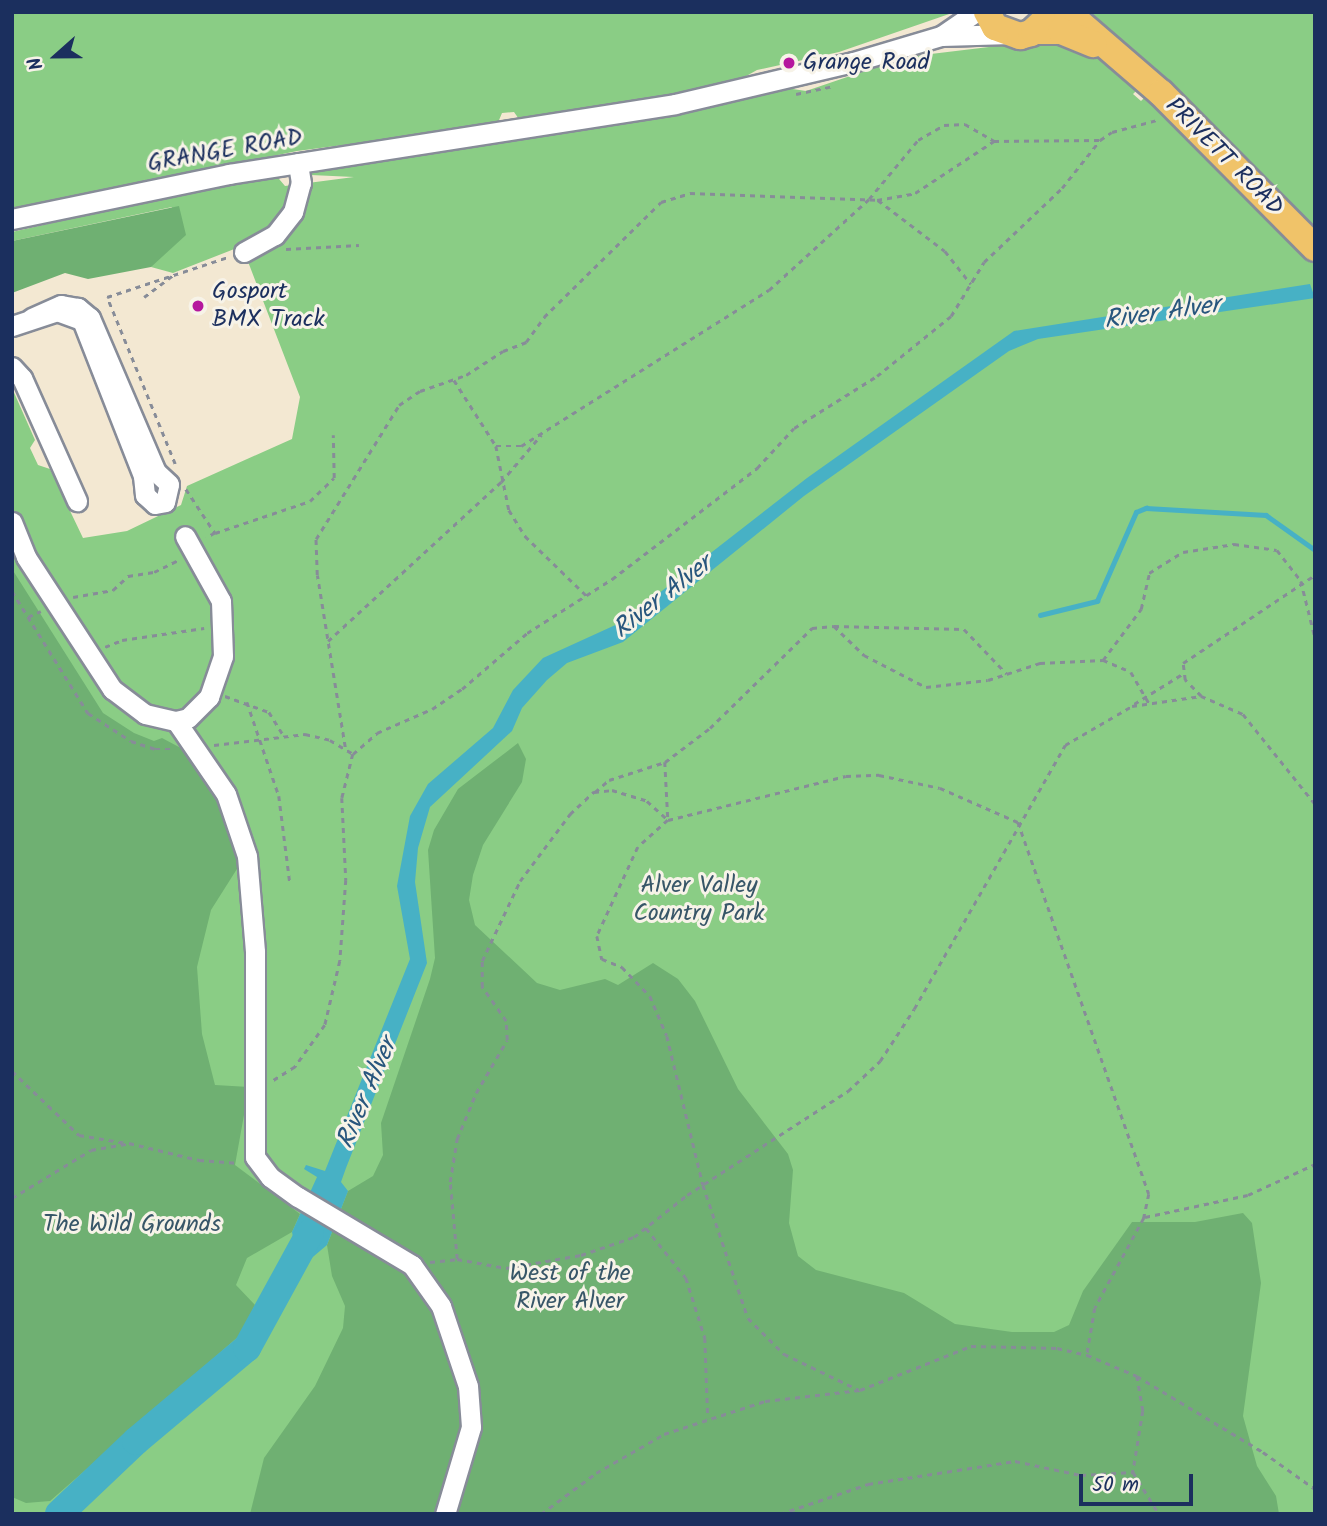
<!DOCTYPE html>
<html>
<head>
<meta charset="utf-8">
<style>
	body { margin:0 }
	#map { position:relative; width:1327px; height:1526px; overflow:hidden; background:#f3e8d2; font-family:Kalam,sans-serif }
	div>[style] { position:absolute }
	.green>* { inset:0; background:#8acd85 }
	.forest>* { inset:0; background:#6fb072 }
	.water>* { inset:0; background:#47b1c5 }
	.stream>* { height:4.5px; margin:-2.25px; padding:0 2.25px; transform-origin:2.25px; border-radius:2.25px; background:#47b1c5 }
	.river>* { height:28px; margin:-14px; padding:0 14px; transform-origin:14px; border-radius:14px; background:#47b1c5 }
	.path>* { height:2.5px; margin-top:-1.25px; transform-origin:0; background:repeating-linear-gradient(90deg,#878c98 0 5px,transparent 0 10px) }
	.roads { filter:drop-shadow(2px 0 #878c98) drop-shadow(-2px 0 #878c98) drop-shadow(0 2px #878c98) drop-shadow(0 -2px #878c98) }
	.minor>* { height:19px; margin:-9.5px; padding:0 9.5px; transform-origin:9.5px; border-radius:9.5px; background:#fff }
	.major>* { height:26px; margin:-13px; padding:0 13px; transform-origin:13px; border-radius:13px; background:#f0c369 }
	.dots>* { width:19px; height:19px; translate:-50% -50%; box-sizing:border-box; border:4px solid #f7f3e8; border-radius:50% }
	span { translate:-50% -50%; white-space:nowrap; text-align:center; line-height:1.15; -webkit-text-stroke:6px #f7f3e8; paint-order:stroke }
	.poi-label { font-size:24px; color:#1b2f5e }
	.left { translate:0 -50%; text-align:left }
	.street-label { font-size:24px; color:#1b2f5e }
	.park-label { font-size:24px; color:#375668 }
	.water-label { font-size:26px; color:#28567d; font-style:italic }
	.frame { position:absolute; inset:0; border:14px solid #1b2f5e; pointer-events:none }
	.north { position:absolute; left:21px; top:21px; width:70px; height:70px; -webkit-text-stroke:5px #f7f3e8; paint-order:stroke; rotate:249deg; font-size:19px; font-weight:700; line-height:28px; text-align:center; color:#1b2f5e }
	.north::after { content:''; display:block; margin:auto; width:24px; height:32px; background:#1b2f5e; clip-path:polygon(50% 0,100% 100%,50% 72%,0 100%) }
	.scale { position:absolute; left:1079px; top:1474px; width:114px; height:32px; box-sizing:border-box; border:4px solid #1b2f5e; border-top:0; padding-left:9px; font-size:21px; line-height:24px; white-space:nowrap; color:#1b2f5e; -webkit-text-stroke:5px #f7f3e8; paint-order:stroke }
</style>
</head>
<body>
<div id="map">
	<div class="green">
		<i style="clip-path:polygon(12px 12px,955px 12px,839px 52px,757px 70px,732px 84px,521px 122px,514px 112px,502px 113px,497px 125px,297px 151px,12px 210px)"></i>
		<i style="clip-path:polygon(1082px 12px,1315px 12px,1315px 233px)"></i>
		<i style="clip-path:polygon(1039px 41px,1083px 46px,1112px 65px,1140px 87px,1133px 94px,1141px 101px,1148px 94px,1315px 259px,1315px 1514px,12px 1514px,12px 388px,35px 440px,30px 448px,38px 465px,50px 469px,83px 538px,127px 531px,181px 505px,187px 486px,292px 439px,300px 397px,242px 246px,173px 273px,151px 267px,172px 207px,12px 241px,12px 232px,274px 173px,285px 186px,354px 177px,311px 175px,309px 168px,577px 131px,786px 88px,806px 91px,906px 57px)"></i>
	</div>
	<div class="forest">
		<i style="clip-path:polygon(179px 206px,186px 235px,151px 267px,88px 279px,65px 273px,12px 293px,12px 241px)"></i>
		<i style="clip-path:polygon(12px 569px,103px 713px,134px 733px,154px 741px,162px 738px,194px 755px,216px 787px,242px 861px,211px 910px,197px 967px,202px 1034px,215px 1085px,249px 1087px,235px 1165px,300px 1214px,292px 1232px,247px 1258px,236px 1285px,255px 1305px,239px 1336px,50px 1501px,26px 1503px,12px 1497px)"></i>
		<i style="clip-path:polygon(518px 743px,526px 759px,522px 782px,483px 845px,473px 875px,469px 900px,475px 925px,537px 983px,560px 990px,605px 979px,618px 985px,653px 963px,678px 979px,695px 1001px,738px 1089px,788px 1154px,793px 1170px,789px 1223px,798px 1256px,816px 1270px,904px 1293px,955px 1324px,1012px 1332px,1054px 1332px,1069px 1325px,1083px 1291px,1132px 1222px,1195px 1222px,1243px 1213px,1252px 1223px,1261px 1283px,1243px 1416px,1257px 1466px,1276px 1496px,1279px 1514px,250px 1514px,264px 1458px,315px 1386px,343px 1328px,345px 1306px,332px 1276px,327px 1245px,348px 1191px,373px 1176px,383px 1155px,381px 1123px,430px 979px,435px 958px,428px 850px,434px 830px,458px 789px)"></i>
	</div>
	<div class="water">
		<i style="clip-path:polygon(1310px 284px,1315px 298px,1038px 339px,1009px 351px,804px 496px,623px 642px,567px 663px,547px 680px,522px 708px,512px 731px,430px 807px,418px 848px,415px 882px,427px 963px,346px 1168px,341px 1182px,348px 1191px,327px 1245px,301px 1267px,287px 1263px,294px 1242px,292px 1232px,317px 1177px,304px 1169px,306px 1165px,325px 1171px,410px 959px,397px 886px,410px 816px,428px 784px,493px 728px,513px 690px,543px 658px,622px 622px,807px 478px,1014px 331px)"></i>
	</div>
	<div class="stream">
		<i style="left:1040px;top:615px;width:59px;rotate:-13.8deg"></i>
		<i style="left:1097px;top:601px;width:97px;rotate:-66.3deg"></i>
		<i style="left:1136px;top:512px;width:11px;rotate:-22deg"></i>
		<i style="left:1146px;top:508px;width:120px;rotate:3.3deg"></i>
		<i style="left:1266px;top:515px;width:60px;rotate:35.5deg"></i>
	</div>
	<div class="river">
		<i style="left:59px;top:1514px;width:106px;rotate:-43.5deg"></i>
		<i style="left:136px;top:1441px;width:145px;rotate:-40deg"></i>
		<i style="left:247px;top:1348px;width:131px;rotate:-61.3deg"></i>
	</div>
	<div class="path">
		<i style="left:796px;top:94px;width:39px;rotate:-12deg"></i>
		<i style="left:878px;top:200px;width:84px;rotate:37.3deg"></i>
		<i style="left:945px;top:251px;width:42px;rotate:51.8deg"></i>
		<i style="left:286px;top:249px;width:73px;rotate:-3.1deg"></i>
		<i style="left:144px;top:297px;width:38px;rotate:-37deg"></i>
		<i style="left:454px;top:380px;width:78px;rotate:57.5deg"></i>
		<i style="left:496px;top:446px;width:25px"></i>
		<i style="left:521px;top:446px;width:293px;rotate:-32.2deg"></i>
		<i style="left:769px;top:290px;width:135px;rotate:-42.3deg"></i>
		<i style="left:869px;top:199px;width:77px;rotate:-50.3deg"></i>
		<i style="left:918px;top:140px;width:30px;rotate:-30deg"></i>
		<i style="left:944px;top:125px;width:21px;rotate:-3deg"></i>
		<i style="left:965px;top:124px;width:34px;rotate:30deg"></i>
		<i style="left:496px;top:446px;width:65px;rotate:78.5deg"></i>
		<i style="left:509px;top:510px;width:31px;rotate:58deg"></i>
		<i style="left:525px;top:536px;width:86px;rotate:44.1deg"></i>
		<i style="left:175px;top:464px;width:180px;rotate:-112.2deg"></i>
		<i style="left:107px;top:297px;width:127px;rotate:-18.3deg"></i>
		<i style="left:186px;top:489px;width:53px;rotate:56.6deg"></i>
		<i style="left:215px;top:533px;width:10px;rotate:151deg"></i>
		<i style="left:215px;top:533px;width:100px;rotate:-18.6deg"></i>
		<i style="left:310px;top:501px;width:33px;rotate:-44deg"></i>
		<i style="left:334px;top:478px;width:43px;rotate:-91.3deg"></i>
		<i style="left:12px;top:591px;width:144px;rotate:58.1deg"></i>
		<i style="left:88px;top:713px;width:51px;rotate:33.1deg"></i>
		<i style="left:131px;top:741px;width:25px;rotate:18deg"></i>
		<i style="left:155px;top:749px;width:18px"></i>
		<i style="left:73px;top:597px;width:41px;rotate:-9.9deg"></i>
		<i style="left:113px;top:590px;width:21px;rotate:-43deg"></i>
		<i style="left:128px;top:576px;width:26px;rotate:-9deg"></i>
		<i style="left:154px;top:572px;width:28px;rotate:-26deg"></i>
		<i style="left:28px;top:617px;width:14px;rotate:-25deg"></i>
		<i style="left:834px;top:626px;width:130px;rotate:1.3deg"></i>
		<i style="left:964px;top:629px;width:62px;rotate:46.3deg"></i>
		<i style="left:328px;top:641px;width:235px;rotate:-42.6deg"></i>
		<i style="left:501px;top:482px;width:62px;rotate:-49.6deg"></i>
		<i style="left:105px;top:647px;width:18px;rotate:-22deg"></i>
		<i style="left:122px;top:640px;width:83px;rotate:-8.3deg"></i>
		<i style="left:1103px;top:660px;width:64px;rotate:-53.3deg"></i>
		<i style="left:1141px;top:609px;width:37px;rotate:-77deg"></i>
		<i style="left:1149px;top:573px;width:40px;rotate:-32deg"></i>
		<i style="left:1183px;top:552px;width:52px;rotate:-8.9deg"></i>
		<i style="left:1234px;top:544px;width:43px;rotate:7.9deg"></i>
		<i style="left:1277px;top:550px;width:39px;rotate:52deg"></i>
		<i style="left:1301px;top:581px;width:58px;rotate:76deg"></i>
		<i style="left:225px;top:696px;width:47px;rotate:20deg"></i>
		<i style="left:269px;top:712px;width:26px;rotate:58deg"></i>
		<i style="left:1201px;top:696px;width:23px;rotate:-135deg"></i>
		<i style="left:1185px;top:680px;width:17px;rotate:-97deg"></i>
		<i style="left:1183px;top:663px;width:159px;rotate:-33.7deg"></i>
		<i style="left:247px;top:702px;width:99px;rotate:71.2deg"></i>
		<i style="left:279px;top:796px;width:88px;rotate:82.8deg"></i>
		<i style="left:1134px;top:704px;width:59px;rotate:-31.8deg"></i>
		<i style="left:214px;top:745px;width:92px;rotate:-6.9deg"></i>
		<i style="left:305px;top:734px;width:26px;rotate:13deg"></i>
		<i style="left:330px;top:740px;width:27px;rotate:31deg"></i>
		<i style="left:353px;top:754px;width:45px;rotate:104deg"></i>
		<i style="left:342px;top:798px;width:82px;rotate:87.2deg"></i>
		<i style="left:346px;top:880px;width:81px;rotate:94.2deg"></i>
		<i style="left:340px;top:961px;width:66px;rotate:103.2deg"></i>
		<i style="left:325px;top:1025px;width:52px;rotate:125.5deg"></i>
		<i style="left:295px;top:1067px;width:28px;rotate:148deg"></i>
		<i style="left:345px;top:747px;width:174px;rotate:-99.2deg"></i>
		<i style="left:317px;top:575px;width:36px;rotate:-92deg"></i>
		<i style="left:316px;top:539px;width:158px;rotate:-58.2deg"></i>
		<i style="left:399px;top:405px;width:25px;rotate:-34deg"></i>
		<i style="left:420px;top:391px;width:49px;rotate:-19.2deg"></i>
		<i style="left:466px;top:375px;width:44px;rotate:-33deg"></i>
		<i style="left:503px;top:351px;width:25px;rotate:-21deg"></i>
		<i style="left:526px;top:342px;width:31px;rotate:-54deg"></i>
		<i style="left:544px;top:317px;width:164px;rotate:-44.5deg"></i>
		<i style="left:661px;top:202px;width:30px;rotate:-17deg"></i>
		<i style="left:690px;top:193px;width:187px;rotate:2.1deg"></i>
		<i style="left:877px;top:200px;width:39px;rotate:-10deg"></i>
		<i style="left:915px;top:193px;width:95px;rotate:-33.4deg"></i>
		<i style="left:994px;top:141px;width:106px;rotate:-0.5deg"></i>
		<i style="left:353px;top:754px;width:32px;rotate:-41deg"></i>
		<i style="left:377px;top:733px;width:60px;rotate:-23.6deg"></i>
		<i style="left:432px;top:709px;width:36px;rotate:-34deg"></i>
		<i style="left:462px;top:689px;width:86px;rotate:-40.7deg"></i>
		<i style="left:527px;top:633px;width:101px;rotate:-32.4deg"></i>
		<i style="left:612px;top:579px;width:183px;rotate:-37.4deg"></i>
		<i style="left:757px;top:468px;width:54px;rotate:-47.2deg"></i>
		<i style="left:794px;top:428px;width:98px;rotate:-32.1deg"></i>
		<i style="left:877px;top:376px;width:95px;rotate:-39deg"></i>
		<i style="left:951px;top:316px;width:63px;rotate:-58.6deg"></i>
		<i style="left:984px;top:262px;width:108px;rotate:-43.5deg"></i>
		<i style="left:1062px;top:188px;width:61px;rotate:-51.6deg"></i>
		<i style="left:1100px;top:140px;width:14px;rotate:-34deg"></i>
		<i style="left:1112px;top:132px;width:47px;rotate:-14.9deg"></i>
		<i style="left:665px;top:762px;width:58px;rotate:87deg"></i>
		<i style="left:668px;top:820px;width:40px;rotate:138deg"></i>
		<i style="left:638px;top:847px;width:98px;rotate:114.7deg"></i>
		<i style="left:597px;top:936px;width:24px;rotate:78deg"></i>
		<i style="left:602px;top:959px;width:22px;rotate:22deg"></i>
		<i style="left:622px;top:967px;width:40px;rotate:46deg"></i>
		<i style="left:650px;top:996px;width:43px;rotate:67deg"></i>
		<i style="left:667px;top:1036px;width:153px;rotate:76.4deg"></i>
		<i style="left:703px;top:1185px;width:140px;rotate:71.3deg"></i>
		<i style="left:748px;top:1318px;width:51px;rotate:45deg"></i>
		<i style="left:784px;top:1354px;width:83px;rotate:25.6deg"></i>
		<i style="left:595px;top:792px;width:18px;rotate:-41deg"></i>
		<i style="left:609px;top:780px;width:59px;rotate:-17.8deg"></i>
		<i style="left:665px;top:762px;width:56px;rotate:-37.1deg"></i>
		<i style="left:710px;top:728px;width:143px;rotate:-44.4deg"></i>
		<i style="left:812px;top:628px;width:22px;rotate:-5deg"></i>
		<i style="left:834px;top:626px;width:42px;rotate:44deg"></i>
		<i style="left:864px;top:655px;width:70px;rotate:27.3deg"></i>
		<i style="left:926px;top:687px;width:62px;rotate:-6.4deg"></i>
		<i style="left:988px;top:680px;width:55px;rotate:-18.1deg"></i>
		<i style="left:1040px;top:663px;width:63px;rotate:-2.7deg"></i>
		<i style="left:1103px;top:660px;width:30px;rotate:23deg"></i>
		<i style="left:1131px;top:672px;width:36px;rotate:60deg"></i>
		<i style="left:12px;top:1071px;width:93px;rotate:43.7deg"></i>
		<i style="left:79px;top:1135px;width:48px;rotate:9.7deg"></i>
		<i style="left:12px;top:1198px;width:92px;rotate:-31.3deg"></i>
		<i style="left:91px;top:1150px;width:39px;rotate:-10deg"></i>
		<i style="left:129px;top:1143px;width:72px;rotate:13.7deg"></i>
		<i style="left:199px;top:1160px;width:40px;rotate:4.3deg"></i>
		<i style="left:1145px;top:1217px;width:105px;rotate:-12.1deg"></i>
		<i style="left:1248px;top:1195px;width:74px;rotate:-24.8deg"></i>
		<i style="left:646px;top:1228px;width:64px;rotate:51.3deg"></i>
		<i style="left:686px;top:1278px;width:63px;rotate:72.4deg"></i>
		<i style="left:705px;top:1338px;width:80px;rotate:87.9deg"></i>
		<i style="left:457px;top:1259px;width:77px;rotate:-95.2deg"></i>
		<i style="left:450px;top:1182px;width:44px;rotate:-80.8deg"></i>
		<i style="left:457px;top:1139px;width:50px;rotate:-67.6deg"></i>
		<i style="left:476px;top:1093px;width:61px;rotate:-59.7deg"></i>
		<i style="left:507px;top:1040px;width:19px;rotate:-93deg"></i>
		<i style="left:506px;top:1021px;width:42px;rotate:-125.2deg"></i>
		<i style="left:482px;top:987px;width:26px;rotate:-90deg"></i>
		<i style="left:482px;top:961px;width:89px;rotate:-64.6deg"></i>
		<i style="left:520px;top:881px;width:84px;rotate:-53.3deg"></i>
		<i style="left:570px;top:814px;width:33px;rotate:-43deg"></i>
		<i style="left:594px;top:792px;width:18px;rotate:-6deg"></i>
		<i style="left:612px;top:790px;width:37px;rotate:17deg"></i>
		<i style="left:647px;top:801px;width:28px;rotate:42deg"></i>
		<i style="left:668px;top:820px;width:183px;rotate:-13.9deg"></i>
		<i style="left:846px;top:776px;width:33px;rotate:-2deg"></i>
		<i style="left:879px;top:775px;width:62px;rotate:12deg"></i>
		<i style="left:940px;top:788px;width:85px;rotate:23.6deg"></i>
		<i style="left:1018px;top:822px;width:394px;rotate:70.6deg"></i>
		<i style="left:1149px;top:1194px;width:25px;rotate:102deg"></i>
		<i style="left:1144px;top:1218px;width:102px;rotate:118.6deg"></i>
		<i style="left:1095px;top:1308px;width:48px;rotate:99.7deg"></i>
		<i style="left:430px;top:1262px;width:27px;rotate:-6deg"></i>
		<i style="left:457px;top:1259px;width:50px;rotate:10.4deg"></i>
		<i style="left:506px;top:1268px;width:76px;rotate:-9.8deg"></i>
		<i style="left:581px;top:1255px;width:56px;rotate:-18.8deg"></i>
		<i style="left:634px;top:1237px;width:68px;rotate:-38.4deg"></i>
		<i style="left:687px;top:1195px;width:192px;rotate:-32.9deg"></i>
		<i style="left:848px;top:1091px;width:44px;rotate:-43.2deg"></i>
		<i style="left:880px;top:1061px;width:62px;rotate:-56.8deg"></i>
		<i style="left:914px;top:1009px;width:304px;rotate:-60.2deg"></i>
		<i style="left:1065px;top:745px;width:78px;rotate:-30.2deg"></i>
		<i style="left:1132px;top:706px;width:70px;rotate:-8.2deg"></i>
		<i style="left:1201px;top:696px;width:46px;rotate:23.2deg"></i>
		<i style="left:1243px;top:714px;width:115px;rotate:51.3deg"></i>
		<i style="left:1137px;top:1376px;width:36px;rotate:80deg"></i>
		<i style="left:1143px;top:1411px;width:62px;rotate:99.3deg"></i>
		<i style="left:1133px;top:1472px;width:49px;rotate:58.2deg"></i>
		<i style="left:541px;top:1514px;width:69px;rotate:-36.7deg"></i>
		<i style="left:596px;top:1473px;width:78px;rotate:-29.8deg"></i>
		<i style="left:664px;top:1434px;width:106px;rotate:-18.1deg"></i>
		<i style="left:765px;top:1401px;width:96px;rotate:-6.6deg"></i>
		<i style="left:860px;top:1390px;width:119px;rotate:-21.6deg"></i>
		<i style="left:971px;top:1346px;width:86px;rotate:1.3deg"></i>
		<i style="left:1057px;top:1348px;width:31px;rotate:13deg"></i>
		<i style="left:1087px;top:1355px;width:54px;rotate:22.8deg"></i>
		<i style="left:1137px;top:1376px;width:147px;rotate:31.1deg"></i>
		<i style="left:1263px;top:1452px;width:64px;rotate:35.4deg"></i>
		<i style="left:780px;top:1514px;width:93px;rotate:-18.8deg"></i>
		<i style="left:868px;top:1484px;width:149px;rotate:-8.9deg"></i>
		<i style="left:1015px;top:1461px;width:67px;rotate:12deg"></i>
		<i style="left:1081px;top:1475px;width:52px;rotate:-3.3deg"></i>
	</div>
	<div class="roads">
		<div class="minor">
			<i style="left:942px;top:36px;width:68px;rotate:-1.7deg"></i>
			<i style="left:12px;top:219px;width:222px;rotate:-11.7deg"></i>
			<i style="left:229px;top:174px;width:451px;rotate:-8.9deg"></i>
			<i style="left:675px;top:104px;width:183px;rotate:-13.3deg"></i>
			<i style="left:853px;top:62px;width:92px;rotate:-16.5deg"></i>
			<i style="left:941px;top:36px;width:42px;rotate:-34.4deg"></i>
			<i style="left:244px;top:252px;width:35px;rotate:-29deg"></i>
			<i style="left:275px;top:235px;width:29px;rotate:-52deg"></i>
			<i style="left:293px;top:212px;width:30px;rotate:-75deg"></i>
			<i style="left:301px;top:183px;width:20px;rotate:-99deg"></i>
			<i style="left:12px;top:326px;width:47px;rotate:-18.4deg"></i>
			<i style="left:57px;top:311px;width:27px;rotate:20deg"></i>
			<i style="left:82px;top:320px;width:168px;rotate:68.6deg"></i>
			<i style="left:143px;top:476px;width:19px;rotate:84deg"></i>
			<i style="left:145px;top:495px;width:13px;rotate:42deg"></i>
			<i style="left:155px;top:504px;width:10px;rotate:-11deg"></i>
			<i style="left:165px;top:502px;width:18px;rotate:-77deg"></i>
			<i style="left:169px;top:484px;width:18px;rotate:-137deg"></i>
			<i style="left:156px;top:472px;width:168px;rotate:-113.2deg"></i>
			<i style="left:90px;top:318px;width:16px;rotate:-140deg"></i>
			<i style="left:78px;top:308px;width:17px;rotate:-170deg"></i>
			<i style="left:61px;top:305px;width:32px;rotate:156deg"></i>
			<i style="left:12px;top:367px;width:15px;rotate:48deg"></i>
			<i style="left:22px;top:378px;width:135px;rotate:65.9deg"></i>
			<i style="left:12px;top:522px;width:38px;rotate:68deg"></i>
			<i style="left:26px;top:557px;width:158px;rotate:56.9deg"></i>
			<i style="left:112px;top:689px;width:41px;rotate:37.1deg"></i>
			<i style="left:145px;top:714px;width:32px;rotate:13deg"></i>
			<i style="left:176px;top:721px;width:12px;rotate:-14deg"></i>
			<i style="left:188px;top:718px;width:30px;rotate:-45deg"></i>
			<i style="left:209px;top:697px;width:43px;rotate:-71.1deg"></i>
			<i style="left:223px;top:656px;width:55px;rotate:-92.1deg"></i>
			<i style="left:221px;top:601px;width:74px;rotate:-119deg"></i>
			<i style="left:176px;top:721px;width:88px;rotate:55.6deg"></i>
			<i style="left:226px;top:794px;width:65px;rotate:71.3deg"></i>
			<i style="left:247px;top:856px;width:96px;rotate:85.2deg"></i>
			<i style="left:255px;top:952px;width:205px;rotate:90deg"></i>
			<i style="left:255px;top:1157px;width:25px;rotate:53deg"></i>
			<i style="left:270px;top:1177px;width:34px;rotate:36deg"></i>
			<i style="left:298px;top:1197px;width:133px;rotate:30.8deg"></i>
			<i style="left:412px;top:1265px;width:50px;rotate:54.7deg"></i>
			<i style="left:441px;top:1306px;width:84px;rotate:71.4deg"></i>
			<i style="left:468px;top:1386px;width:41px;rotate:85.8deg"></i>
			<i style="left:471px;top:1427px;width:91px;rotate:106.6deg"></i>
		</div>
		<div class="major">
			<i style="left:987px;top:12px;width:17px;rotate:62deg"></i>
			<i style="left:995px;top:27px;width:27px;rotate:20deg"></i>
			<i style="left:1020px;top:36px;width:11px;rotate:-15deg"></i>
			<i style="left:1031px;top:33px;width:19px;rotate:-43deg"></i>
			<i style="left:1067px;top:12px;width:124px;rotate:40.8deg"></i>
			<i style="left:1161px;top:93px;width:218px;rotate:45.2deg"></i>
			<i style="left:1034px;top:31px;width:27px"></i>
			<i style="left:1061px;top:31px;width:35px;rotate:22deg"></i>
		</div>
	</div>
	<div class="dots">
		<i style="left:789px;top:63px;background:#b5179e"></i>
		<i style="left:198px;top:306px;background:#b5179e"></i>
	</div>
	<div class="poi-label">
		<span class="left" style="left:803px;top:63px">Grange Road</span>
		<span class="left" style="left:212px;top:306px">Gosport<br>BMX Track</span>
	</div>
	<div class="street-label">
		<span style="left:225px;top:151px;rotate:-10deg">GRANGE ROAD</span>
		<span style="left:1224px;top:157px;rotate:45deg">PRIVETT ROAD</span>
	</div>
	<div class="park-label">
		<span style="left:699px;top:900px">Alver Valley<br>Country Park</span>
		<span style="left:132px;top:1225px">The Wild Grounds</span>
		<span style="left:570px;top:1288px">West of the<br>River Alver</span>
	</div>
	<div class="water-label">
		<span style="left:1162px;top:314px;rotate:-8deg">River Alver</span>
		<span style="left:663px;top:598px;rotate:-38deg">River Alver</span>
		<span style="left:368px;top:1094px;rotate:-67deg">River Alver</span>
	</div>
	<div class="frame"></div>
	<div class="north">N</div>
	<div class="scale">50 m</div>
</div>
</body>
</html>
